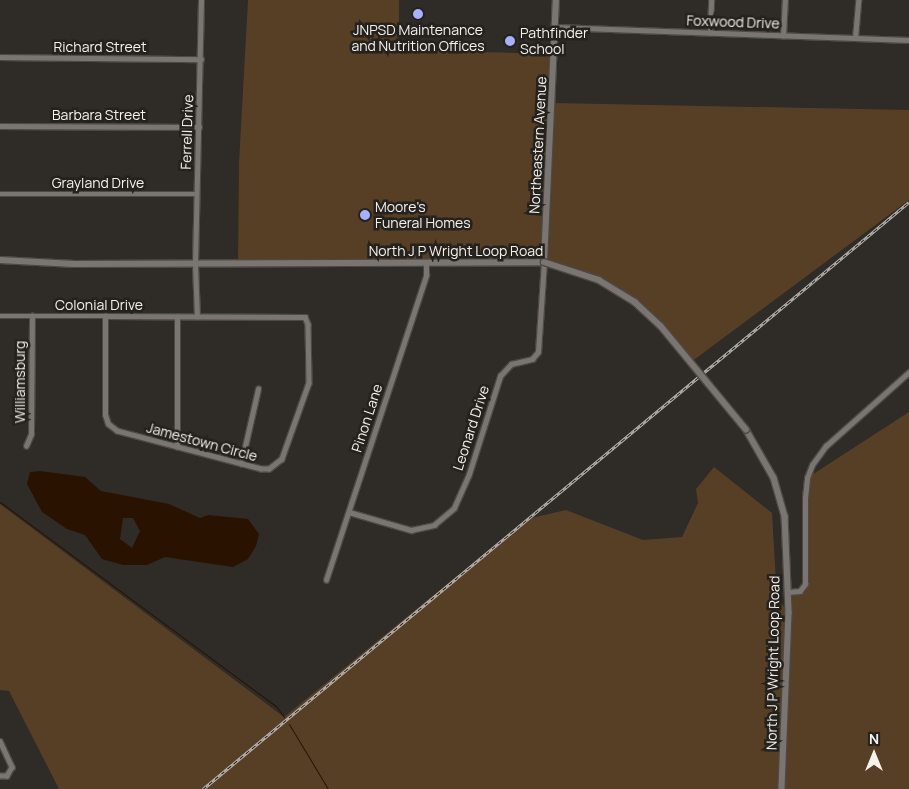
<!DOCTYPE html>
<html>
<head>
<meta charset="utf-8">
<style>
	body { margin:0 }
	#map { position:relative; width:909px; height:789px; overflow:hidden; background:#2f2b27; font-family:Manrope,sans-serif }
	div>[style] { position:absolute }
	.green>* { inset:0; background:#573f25 }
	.water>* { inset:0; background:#291300 }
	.stream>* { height:1px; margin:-0.5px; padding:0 0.5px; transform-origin:0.5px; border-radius:0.5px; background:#291300 }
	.roads { filter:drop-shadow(1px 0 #4c4946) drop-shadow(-1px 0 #4c4946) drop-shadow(0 1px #4c4946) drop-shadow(0 -1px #4c4946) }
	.street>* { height:4.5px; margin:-2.25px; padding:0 2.25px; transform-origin:2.25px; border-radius:2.25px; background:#7a7571 }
	.secondary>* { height:5.5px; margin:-2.75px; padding:0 2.75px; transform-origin:2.75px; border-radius:2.75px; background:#7a7571 }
	.rail>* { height:3px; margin-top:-1.5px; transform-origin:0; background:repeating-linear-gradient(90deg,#25211d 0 4px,#bab8b5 0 8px); box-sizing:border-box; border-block:1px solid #bab8b5 }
	.bridges { filter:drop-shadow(1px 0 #4c4946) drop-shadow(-1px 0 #4c4946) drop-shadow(0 1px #4c4946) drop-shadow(0 -1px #4c4946) }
	.secondary-bridge>* { height:5.5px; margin:-2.75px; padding:0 2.75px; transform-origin:2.75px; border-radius:2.75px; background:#7a7571 }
	.dots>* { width:14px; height:14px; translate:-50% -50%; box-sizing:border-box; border:2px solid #25211d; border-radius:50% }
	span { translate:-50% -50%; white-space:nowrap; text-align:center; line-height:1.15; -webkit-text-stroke:5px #25211d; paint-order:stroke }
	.street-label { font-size:14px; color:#f4f2ef }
	.poi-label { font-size:14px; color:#f4f2ef }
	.left { translate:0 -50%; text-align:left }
	.north { position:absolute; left:849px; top:729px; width:50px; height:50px; -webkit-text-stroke:4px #25211d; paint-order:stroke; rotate:0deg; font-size:14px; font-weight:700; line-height:20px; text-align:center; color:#f4f2ef }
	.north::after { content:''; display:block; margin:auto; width:18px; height:22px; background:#f4f2ef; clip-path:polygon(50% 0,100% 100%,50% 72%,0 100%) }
</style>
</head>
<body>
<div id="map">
	<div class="green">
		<i style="clip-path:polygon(248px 0,399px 0,399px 50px,555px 54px,553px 103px,909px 110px,909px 200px,691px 362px,648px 314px,599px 280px,544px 262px,238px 264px,239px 163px)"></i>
		<i style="clip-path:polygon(909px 412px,909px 789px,59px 789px,9px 691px,0 690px,0 504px,284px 717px,527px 519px,566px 510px,643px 540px,682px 537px,698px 503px,696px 489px,714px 467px,772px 513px,777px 599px,789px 612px,789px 592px,800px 591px,805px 584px,807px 478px)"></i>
	</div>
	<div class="water">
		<i style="clip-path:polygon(evenodd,40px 471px,85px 477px,101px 491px,169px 504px,200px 518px,208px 515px,248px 519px,259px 534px,256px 546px,248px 559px,233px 567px,165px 557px,147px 565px,123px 565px,102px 559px,85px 535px,67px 529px,42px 512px,27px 484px,30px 472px,40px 471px,123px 518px,133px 518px,140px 531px,132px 548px,120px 539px,123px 518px)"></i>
	</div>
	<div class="stream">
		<i style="left:0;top:502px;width:343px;rotate:36.5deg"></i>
		<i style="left:276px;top:706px;width:14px;rotate:54deg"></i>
		<i style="left:289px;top:724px;width:76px;rotate:59deg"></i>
	</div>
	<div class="roads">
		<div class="street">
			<i style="left:556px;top:27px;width:353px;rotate:2.1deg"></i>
			<i style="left:710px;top:33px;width:33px;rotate:-88deg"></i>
			<i style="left:783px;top:36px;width:36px;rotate:-87deg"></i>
			<i style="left:855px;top:38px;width:38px;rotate:-85deg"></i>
			<i style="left:0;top:57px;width:201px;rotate:0.6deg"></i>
			<i style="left:0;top:126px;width:199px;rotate:0.3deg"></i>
			<i style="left:0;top:194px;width:197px"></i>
			<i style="left:0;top:316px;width:105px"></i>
			<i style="left:105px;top:316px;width:200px;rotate:0.3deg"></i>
			<i style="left:305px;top:317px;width:8px;rotate:67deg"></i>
			<i style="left:308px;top:324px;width:59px;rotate:89deg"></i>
			<i style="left:309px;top:383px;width:81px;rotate:109.6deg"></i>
			<i style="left:282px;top:459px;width:16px;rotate:142deg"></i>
			<i style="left:269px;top:469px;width:8px;rotate:180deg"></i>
			<i style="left:261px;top:469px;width:149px;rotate:-165.2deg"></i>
			<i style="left:117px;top:431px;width:11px;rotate:-142deg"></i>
			<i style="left:108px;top:424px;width:9px;rotate:-108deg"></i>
			<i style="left:105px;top:415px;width:99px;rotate:-90deg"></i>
			<i style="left:197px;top:317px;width:53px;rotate:-92.2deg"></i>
			<i style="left:195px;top:264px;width:264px;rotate:-88.7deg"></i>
			<i style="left:26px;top:446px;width:13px;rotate:-67deg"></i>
			<i style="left:31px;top:434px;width:118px;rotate:-89.5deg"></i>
			<i style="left:177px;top:447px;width:130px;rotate:-90deg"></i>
			<i style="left:241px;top:464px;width:77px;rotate:-77.2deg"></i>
			<i style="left:349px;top:512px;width:65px;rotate:16.2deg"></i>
			<i style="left:411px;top:530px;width:24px;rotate:-12deg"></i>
			<i style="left:434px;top:525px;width:26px;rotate:-40deg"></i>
			<i style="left:454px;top:508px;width:37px;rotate:-66deg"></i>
			<i style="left:469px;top:474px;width:103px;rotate:-72.4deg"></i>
			<i style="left:500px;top:376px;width:16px;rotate:-47deg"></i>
			<i style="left:511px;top:364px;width:22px;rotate:-13deg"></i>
			<i style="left:532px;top:359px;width:9px;rotate:-49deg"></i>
			<i style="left:538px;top:352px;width:90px;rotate:-86.2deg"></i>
			<i style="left:326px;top:580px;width:321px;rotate:-71.8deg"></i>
			<i style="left:426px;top:275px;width:12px;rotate:-90deg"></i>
			<i style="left:788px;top:592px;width:12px;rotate:-5deg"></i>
			<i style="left:800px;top:591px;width:9px;rotate:-54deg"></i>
			<i style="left:805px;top:584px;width:86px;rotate:-90deg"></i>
			<i style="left:805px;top:498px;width:20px;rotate:-84deg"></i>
			<i style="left:807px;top:478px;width:14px;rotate:-69deg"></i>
			<i style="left:812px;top:465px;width:24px;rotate:-54deg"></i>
			<i style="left:826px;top:446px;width:111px;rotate:-41.7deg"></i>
			<i style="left:0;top:741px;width:29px;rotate:65deg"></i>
			<i style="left:12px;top:767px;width:10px;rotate:119deg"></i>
			<i style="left:7px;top:776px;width:7px;rotate:180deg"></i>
		</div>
		<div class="secondary">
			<i style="left:0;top:260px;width:74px;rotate:3.1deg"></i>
			<i style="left:74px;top:264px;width:470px;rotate:-0.2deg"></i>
			<i style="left:544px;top:262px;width:262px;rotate:-87.4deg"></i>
			<i style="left:746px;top:429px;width:56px;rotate:60.3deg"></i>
			<i style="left:774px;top:478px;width:40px;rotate:74deg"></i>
			<i style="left:785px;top:516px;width:97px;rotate:87.6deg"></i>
			<i style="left:789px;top:613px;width:176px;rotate:92.3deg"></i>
		</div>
	</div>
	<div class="rail">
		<i style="left:203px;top:789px;width:918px;rotate:-39.74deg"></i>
	</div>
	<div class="bridges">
		<div class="secondary-bridge">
			<i style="left:544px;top:262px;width:58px;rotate:18.1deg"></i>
			<i style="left:599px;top:280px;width:42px;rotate:31.4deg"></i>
			<i style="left:635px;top:302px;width:35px;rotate:43deg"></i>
			<i style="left:661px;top:326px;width:134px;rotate:50.5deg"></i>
		</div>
	</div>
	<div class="dots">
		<i style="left:418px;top:14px;background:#a5b1fc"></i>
		<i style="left:510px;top:41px;background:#a5b1fc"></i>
		<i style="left:365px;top:215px;background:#a5b1fc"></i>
	</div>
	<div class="street-label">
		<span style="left:733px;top:22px;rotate:2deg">Foxwood Drive</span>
		<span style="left:100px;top:47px">Richard Street</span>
		<span style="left:99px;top:115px">Barbara Street</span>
		<span style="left:187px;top:132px;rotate:-88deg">Ferrell Drive</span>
		<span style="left:538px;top:145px;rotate:-87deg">Northeastern Avenue</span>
		<span style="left:98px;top:183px">Grayland Drive</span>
		<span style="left:456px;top:251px">North J P Wright Loop Road</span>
		<span style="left:99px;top:305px">Colonial Drive</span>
		<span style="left:20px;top:382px;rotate:-90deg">Williamsburg</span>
		<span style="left:367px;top:418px;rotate:-72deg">Pinon Lane</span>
		<span style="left:471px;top:428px;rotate:-72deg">Leonard Drive</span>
		<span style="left:202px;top:442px;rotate:15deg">Jamestown Circle</span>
		<span style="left:773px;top:663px;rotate:-89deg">North J P Wright Loop Road</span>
	</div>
	<div class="poi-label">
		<span style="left:418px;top:38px">JNPSD Maintenance<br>and Nutrition Offices</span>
		<span class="left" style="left:520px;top:41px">Pathfinder<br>School</span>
		<span class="left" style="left:375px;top:215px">Moore's<br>Funeral Homes</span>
	</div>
	<div class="north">N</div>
</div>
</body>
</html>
